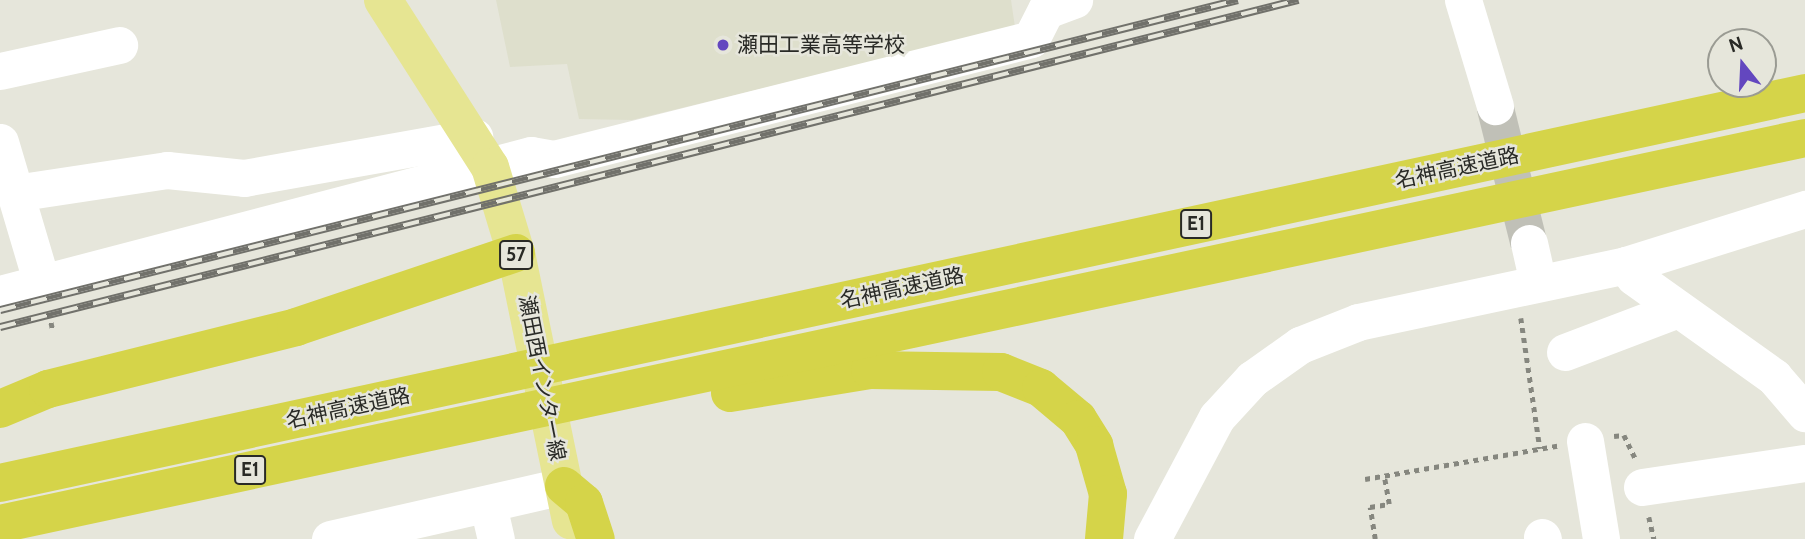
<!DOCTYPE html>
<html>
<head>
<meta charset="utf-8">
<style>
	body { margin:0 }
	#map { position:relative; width:1805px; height:539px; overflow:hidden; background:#e6e6db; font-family:Cabin,"Noto Sans JP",sans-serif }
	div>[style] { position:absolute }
	.built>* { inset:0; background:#dedfcc }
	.minor-tunnel>* { height:37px; margin-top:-18.5px; transform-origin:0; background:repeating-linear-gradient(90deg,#c0c0b7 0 37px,transparent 0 55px) }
	.path>* { height:4.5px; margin-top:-2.25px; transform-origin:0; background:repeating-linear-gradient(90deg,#86877f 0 5px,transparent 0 10px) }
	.minor>* { height:37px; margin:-18.5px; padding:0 18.5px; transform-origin:18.5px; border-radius:18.5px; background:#fff }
	.major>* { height:38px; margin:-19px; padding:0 19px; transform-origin:19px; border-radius:19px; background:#e6e592 }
	.highway>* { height:38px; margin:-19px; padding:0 19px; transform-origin:19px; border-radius:19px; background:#d5d449 }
	.rail>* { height:8px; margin-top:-4px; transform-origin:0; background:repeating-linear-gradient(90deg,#e6e6db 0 16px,#71716b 0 32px); box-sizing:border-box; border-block:2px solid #71716b }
	.dots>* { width:19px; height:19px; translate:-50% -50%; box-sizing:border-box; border:4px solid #e6e6db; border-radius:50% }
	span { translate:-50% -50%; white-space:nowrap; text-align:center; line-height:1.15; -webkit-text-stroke:5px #e6e6db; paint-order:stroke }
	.shield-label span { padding:2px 5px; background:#e6e6db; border:2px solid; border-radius:5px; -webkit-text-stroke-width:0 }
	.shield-label { font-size:19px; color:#292a26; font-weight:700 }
	.poi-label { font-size:21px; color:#292a26 }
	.left { translate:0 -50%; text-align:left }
	.street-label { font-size:21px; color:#292a26 }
	.north { position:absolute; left:1707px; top:28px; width:70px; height:70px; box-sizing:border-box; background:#e6e6db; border:2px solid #9a9b93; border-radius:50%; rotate:342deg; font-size:19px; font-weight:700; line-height:28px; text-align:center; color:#292a26 }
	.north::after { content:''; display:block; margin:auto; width:24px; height:32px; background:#6347bf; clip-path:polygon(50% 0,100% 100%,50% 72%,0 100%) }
</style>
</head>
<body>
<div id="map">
	<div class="built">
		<i style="clip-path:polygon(496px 0,1011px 0,1015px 27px,632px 120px,579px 119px,567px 64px,510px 67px)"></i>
	</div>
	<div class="minor-tunnel">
		<i style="left:1495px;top:106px;width:141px;rotate:76.1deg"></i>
	</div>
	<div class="path">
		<i style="left:49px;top:313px;width:17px;rotate:77deg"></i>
		<i style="left:1521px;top:318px;width:132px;rotate:81.7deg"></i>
		<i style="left:1614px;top:436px;width:10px;rotate:-6deg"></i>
		<i style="left:1624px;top:435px;width:25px;rotate:64deg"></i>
		<i style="left:1365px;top:479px;width:195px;rotate:-9.8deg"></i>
		<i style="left:1649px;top:517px;width:23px;rotate:77deg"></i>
		<i style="left:1375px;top:539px;width:32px;rotate:-99deg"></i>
		<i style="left:1370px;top:507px;width:19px;rotate:-9deg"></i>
		<i style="left:1389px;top:504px;width:29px;rotate:-100deg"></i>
	</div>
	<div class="minor">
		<i style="left:1463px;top:0;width:111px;rotate:73.2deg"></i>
		<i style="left:0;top:71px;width:122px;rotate:-12.3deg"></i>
		<i style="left:0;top:142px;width:148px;rotate:73.5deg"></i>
		<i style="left:15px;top:193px;width:154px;rotate:-8.6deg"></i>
		<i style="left:167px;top:170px;width:77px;rotate:5.9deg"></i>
		<i style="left:244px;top:178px;width:234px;rotate:-10.1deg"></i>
		<i style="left:1529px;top:243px;width:41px;rotate:77.3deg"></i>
		<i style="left:1626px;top:265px;width:14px;rotate:56deg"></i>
		<i style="left:1634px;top:277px;width:172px;rotate:35.5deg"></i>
		<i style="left:1774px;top:377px;width:48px;rotate:49.3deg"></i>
		<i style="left:0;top:294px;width:549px;rotate:-14.67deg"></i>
		<i style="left:531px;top:155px;width:23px;rotate:10deg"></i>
		<i style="left:554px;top:159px;width:492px;rotate:-14.1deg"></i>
		<i style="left:1031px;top:39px;width:33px;rotate:-63deg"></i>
		<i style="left:1046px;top:10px;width:30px;rotate:-20deg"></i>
		<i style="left:1565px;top:352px;width:121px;rotate:-20.8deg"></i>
		<i style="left:1585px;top:441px;width:99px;rotate:80.7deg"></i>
		<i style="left:1642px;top:487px;width:165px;rotate:-8.4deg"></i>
		<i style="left:488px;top:505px;width:35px;rotate:77deg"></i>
		<i style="left:1542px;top:537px;width:2px;rotate:63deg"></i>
		<i style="left:330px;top:539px;width:240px;rotate:-12.8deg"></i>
		<i style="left:1152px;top:539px;width:138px;rotate:-62deg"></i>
		<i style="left:1217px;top:417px;width:52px;rotate:-47.4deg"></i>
		<i style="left:1252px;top:379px;width:59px;rotate:-35.3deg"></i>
		<i style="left:1300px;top:345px;width:62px;rotate:-21.6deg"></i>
		<i style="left:1358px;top:322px;width:274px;rotate:-12deg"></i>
		<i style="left:1626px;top:265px;width:188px;rotate:-17.4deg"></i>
	</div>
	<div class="major">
		<i style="left:383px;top:0;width:198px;rotate:57.4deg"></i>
		<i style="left:490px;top:167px;width:90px;rotate:73.2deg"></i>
		<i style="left:516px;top:253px;width:273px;rotate:78.4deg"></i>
	</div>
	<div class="highway">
		<i style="left:730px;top:393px;width:142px;rotate:-9.3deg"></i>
		<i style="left:870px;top:370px;width:131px;rotate:0.9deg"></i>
		<i style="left:1001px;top:372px;width:43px;rotate:21.8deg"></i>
		<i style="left:1041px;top:388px;width:48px;rotate:40deg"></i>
		<i style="left:1078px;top:419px;width:31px;rotate:58deg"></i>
		<i style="left:1094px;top:445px;width:51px;rotate:74.1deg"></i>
		<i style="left:1108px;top:494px;width:45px;rotate:95.1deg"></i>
		<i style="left:0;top:409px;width:52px;rotate:-22.6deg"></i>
		<i style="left:48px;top:389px;width:256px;rotate:-14deg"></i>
		<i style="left:296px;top:327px;width:232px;rotate:-18.6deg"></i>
		<i style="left:0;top:483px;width:1847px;rotate:-12.19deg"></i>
		<i style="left:564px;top:486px;width:26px;rotate:40deg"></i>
		<i style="left:584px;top:503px;width:38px;rotate:72deg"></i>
		<i style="left:0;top:524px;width:1846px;rotate:-12.07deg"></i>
	</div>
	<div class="rail">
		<i style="left:0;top:310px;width:1276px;rotate:-14.06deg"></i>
		<i style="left:0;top:327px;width:1339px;rotate:-14.14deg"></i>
	</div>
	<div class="dots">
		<i style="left:723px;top:45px;background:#6347bf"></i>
	</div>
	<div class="shield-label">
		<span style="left:1196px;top:224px">E1</span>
		<span style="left:516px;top:255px">57</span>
		<span style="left:250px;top:470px">E1</span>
	</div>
	<div class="poi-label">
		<span class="left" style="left:737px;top:45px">瀬田工業高等学校</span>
	</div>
	<div class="street-label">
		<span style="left:1457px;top:168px;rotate:-12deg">名神高速道路</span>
		<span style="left:902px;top:288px;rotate:-12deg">名神高速道路</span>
		<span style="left:542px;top:378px;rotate:79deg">瀬田西インター線</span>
		<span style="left:348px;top:408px;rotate:-12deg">名神高速道路</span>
	</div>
	<div class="north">N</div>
</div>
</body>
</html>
